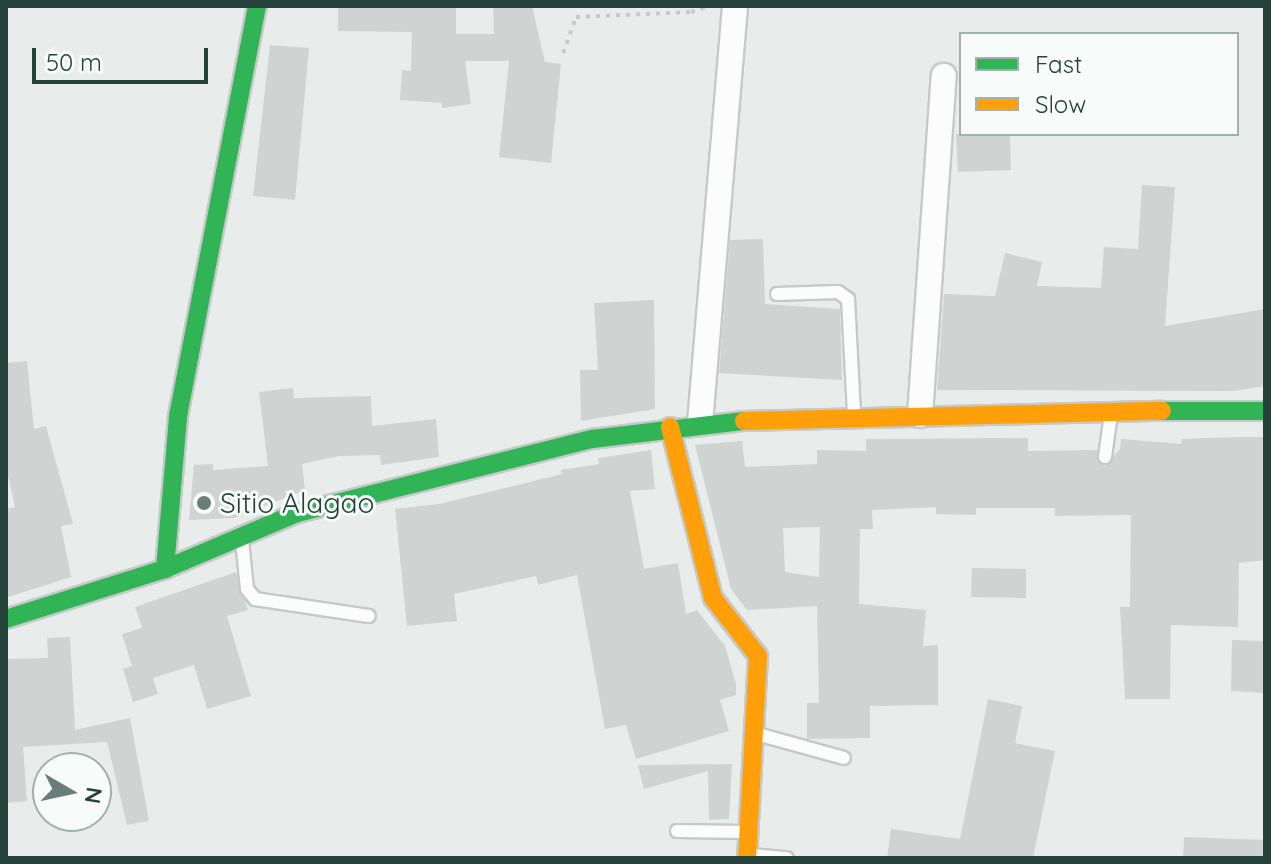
<!DOCTYPE html>
<html>
<head>
<meta charset="utf-8">
<style>
	body { margin:0 }
	#map { position:relative; width:1271px; height:864px; overflow:hidden; background:#e8edeb; font-family:Quicksand,sans-serif }
	div>[style] { position:absolute }
	.building>* { inset:0; background:#cfd4d2 }
	.path>* { height:4px; margin-top:-2px; transform-origin:0; background:repeating-linear-gradient(90deg,#c3ccca 0 4px,transparent 0 10px) }
	.roads { filter:drop-shadow(2px 0 #c5cac8) drop-shadow(-2px 0 #c5cac8) drop-shadow(0 2px #c5cac8) drop-shadow(0 -2px #c5cac8) }
	.lane>* { height:12px; margin:-6px; padding:0 6px; transform-origin:6px; border-radius:6px; background:#fcfcfc }
	.street>* { height:24px; margin:-12px; padding:0 12px; transform-origin:12px; border-radius:12px; background:#fcfcfc }
	.fast>* { height:18px; margin:-9px; padding:0 9px; transform-origin:9px; border-radius:9px; background:#30b455 }
	.slow>* { height:18px; margin:-9px; padding:0 9px; transform-origin:9px; border-radius:9px; background:#ff9f0a }
	.dots>* { width:22px; height:22px; translate:-50% -50%; box-sizing:border-box; border:4px solid #f7fbf9; border-radius:50% }
	span { translate:-50% -50%; white-space:nowrap; text-align:center; line-height:1.15; -webkit-text-stroke:6px #f7fbf9; paint-order:stroke }
	.poi-label { font-size:28px; color:#24423a }
	.left { translate:0 -50%; text-align:left }
	.frame { position:absolute; inset:0; border:8px solid #24423a; pointer-events:none }
	.legend { position:absolute; left:959px; top:32px; width:280px; height:104px; box-sizing:border-box; background:#f7fbf9; border:2px solid #a3b1ad; margin:0; padding:10px 14px; list-style:none; font-size:24px; color:#24423a }
	.legend li { display:flex; align-items:center; gap:16px; height:40px }
	.legend b { width:40px; border:2px solid #a3b1ad }
	.north { position:absolute; left:32px; top:752px; width:80px; height:80px; box-sizing:border-box; background:#f7fbf9; border:2px solid #a3b1ad; border-radius:50%; rotate:99deg; font-size:22px; font-weight:700; line-height:32px; text-align:center; color:#24423a }
	.north::after { content:''; display:block; margin:auto; width:28px; height:36px; background:#697e78; clip-path:polygon(50% 0,100% 100%,50% 72%,0 100%) }
	.scale { position:absolute; left:32px; top:48px; width:176px; height:36px; box-sizing:border-box; border:4px solid #24423a; border-top:0; padding-left:10px; font-size:24px; line-height:28px; white-space:nowrap; color:#24423a; -webkit-text-stroke:6px #f7fbf9; paint-order:stroke }
</style>
</head>
<body>
<div id="map">
	<div class="building">
		<i style="clip-path:polygon(338px 6px,456px 6px,456px 34px,494px 34px,493px 6px,532px 6px,545px 62px,561px 64px,551px 163px,499px 157px,509px 61px,465px 61px,471px 104px,442px 108px,442px 103px,400px 100px,402px 70px,411px 71px,412px 32px,338px 31px)"></i>
		<i style="clip-path:polygon(270px 45px,309px 48px,295px 200px,253px 196px)"></i>
		<i style="clip-path:polygon(956px 134px,1010px 134px,1011px 170px,958px 172px)"></i>
		<i style="clip-path:polygon(1142px 185px,1175px 187px,1165px 326px,1265px 309px,1265px 386px,1234px 391px,937px 390px,944px 294px,995px 296px,1005px 253px,1042px 262px,1037px 286px,1101px 288px,1104px 247px,1138px 249px)"></i>
		<i style="clip-path:polygon(763px 239px,765px 304px,840px 309px,842px 380px,719px 373px,730px 240px)"></i>
		<i style="clip-path:polygon(654px 300px,655px 409px,581px 421px,580px 370px,598px 370px,594px 303px)"></i>
		<i style="clip-path:polygon(27px 361px,34px 429px,46px 426px,73px 524px,61px 526px,71px 577px,8px 597px,6px 509px,15px 507px,6px 466px,6px 363px)"></i>
		<i style="clip-path:polygon(293px 388px,294px 398px,371px 396px,372px 426px,436px 419px,439px 457px,381px 465px,380px 455px,339px 456px,302px 464px,305px 490px,234px 518px,189px 520px,194px 465px,213px 464px,213px 470px,268px 466px,259px 392px)"></i>
		<i style="clip-path:polygon(evenodd,1241px 437px,1265px 437px,1265px 560px,1239px 563px,1238px 627px,1171px 625px,1170px 699px,1125px 699px,1120px 607px,1130px 607px,1131px 515px,1055px 516px,1055px 508px,976px 508px,976px 515px,936px 514px,936px 507px,872px 510px,873px 529px,860px 529px,859px 604px,926px 610px,923px 646px,938px 645px,938px 705px,870px 706px,870px 738px,807px 739px,807px 703px,819px 703px,817px 606px,747px 610px,731px 589px,695px 445px,742px 441px,745px 467px,817px 464px,817px 450px,866px 451px,866px 439px,1028px 438px,1028px 451px,1097px 450px,1097px 461px,1105px 466px,1120px 449px,1121px 439px,1182px 444px,1181px 439px,1241px 437px,820px 527px,819px 577px,785px 572px,783px 528px,820px 527px)"></i>
		<i style="clip-path:polygon(651px 450px,655px 489px,630px 491px,644px 569px,678px 563px,686px 614px,697px 610px,725px 646px,736px 684px,736px 695px,720px 700px,729px 731px,636px 759px,626px 725px,605px 729px,577px 575px,538px 585px,536px 576px,454px 594px,457px 621px,407px 626px,395px 509px,439px 504px,562px 474px,561px 470px,599px 464px,598px 458px)"></i>
		<i style="clip-path:polygon(972px 568px,1026px 569px,1026px 598px,971px 597px)"></i>
		<i style="clip-path:polygon(236px 572px,248px 610px,227px 616px,251px 696px,207px 709px,194px 665px,153px 678px,158px 694px,133px 702px,123px 669px,132px 666px,122px 634px,142px 628px,135px 607px)"></i>
		<i style="clip-path:polygon(70px 637px,75px 730px,130px 718px,149px 821px,127px 825px,107px 742px,23px 747px,27px 801px,6px 803px,6px 659px,48px 658px,47px 638px)"></i>
		<i style="clip-path:polygon(1232px 640px,1265px 641px,1265px 693px,1231px 691px)"></i>
		<i style="clip-path:polygon(988px 699px,1022px 706px,1015px 743px,1055px 751px,1033px 858px,887px 858px,891px 829px,960px 839px)"></i>
		<i style="clip-path:polygon(732px 764px,729px 819px,709px 820px,708px 771px,644px 789px,638px 765px)"></i>
		<i style="clip-path:polygon(1184px 837px,1265px 840px,1265px 858px,1183px 858px)"></i>
	</div>
	<div class="path">
		<i style="left:563px;top:53px;width:38px;rotate:-70deg"></i>
		<i style="left:576px;top:17px;width:115px;rotate:-2.5deg"></i>
		<i style="left:691px;top:12px;width:19px;rotate:-18deg"></i>
	</div>
	<div class="roads">
		<div class="lane">
			<i style="left:777px;top:294px;width:61px;rotate:-1.9deg"></i>
			<i style="left:838px;top:292px;width:12px;rotate:35deg"></i>
			<i style="left:848px;top:299px;width:115px;rotate:87deg"></i>
			<i style="left:1105px;top:457px;width:43px;rotate:-82.1deg"></i>
			<i style="left:242px;top:540px;width:49px;rotate:84.2deg"></i>
			<i style="left:247px;top:589px;width:13px;rotate:51deg"></i>
			<i style="left:255px;top:599px;width:115px;rotate:8.5deg"></i>
			<i style="left:757px;top:734px;width:90px;rotate:15.4deg"></i>
			<i style="left:677px;top:831px;width:69px;rotate:0.8deg"></i>
			<i style="left:751px;top:855px;width:36px;rotate:5deg"></i>
		</div>
		<div class="street">
			<i style="left:920px;top:415px;width:340px;rotate:-86deg"></i>
			<i style="left:700px;top:423px;width:418px;rotate:-85.2deg"></i>
		</div>
		<div class="fast">
			<i style="left:1162px;top:411px;width:103px"></i>
			<i style="left:165px;top:569px;width:154px;rotate:-85.1deg"></i>
			<i style="left:178px;top:416px;width:418px;rotate:-79.1deg"></i>
			<i style="left:6px;top:619px;width:167px;rotate:-17.5deg"></i>
			<i style="left:165px;top:569px;width:143px;rotate:-23deg"></i>
			<i style="left:297px;top:513px;width:304px;rotate:-14.1deg"></i>
			<i style="left:592px;top:439px;width:153px;rotate:-6.8deg"></i>
		</div>
		<div class="slow">
			<i style="left:744px;top:421px;width:418px;rotate:-1.4deg"></i>
			<i style="left:670px;top:427px;width:176px;rotate:75.9deg"></i>
			<i style="left:713px;top:598px;width:73px;rotate:52.2deg"></i>
			<i style="left:758px;top:656px;width:202px;rotate:93.1deg"></i>
		</div>
	</div>
	<div class="dots">
		<i style="left:204px;top:503px;background:#697e78"></i>
	</div>
	<div class="poi-label">
		<span class="left" style="left:220px;top:503px">Sitio Alagao</span>
	</div>
	<div class="frame"></div>
	<ul class="legend">
	<li><b style="height:10px;background:#30b455"></b>Fast</li>
	<li><b style="height:10px;background:#ff9f0a"></b>Slow</li>
	</ul>
	<div class="north">N</div>
	<div class="scale">50 m</div>
</div>
</body>
</html>
